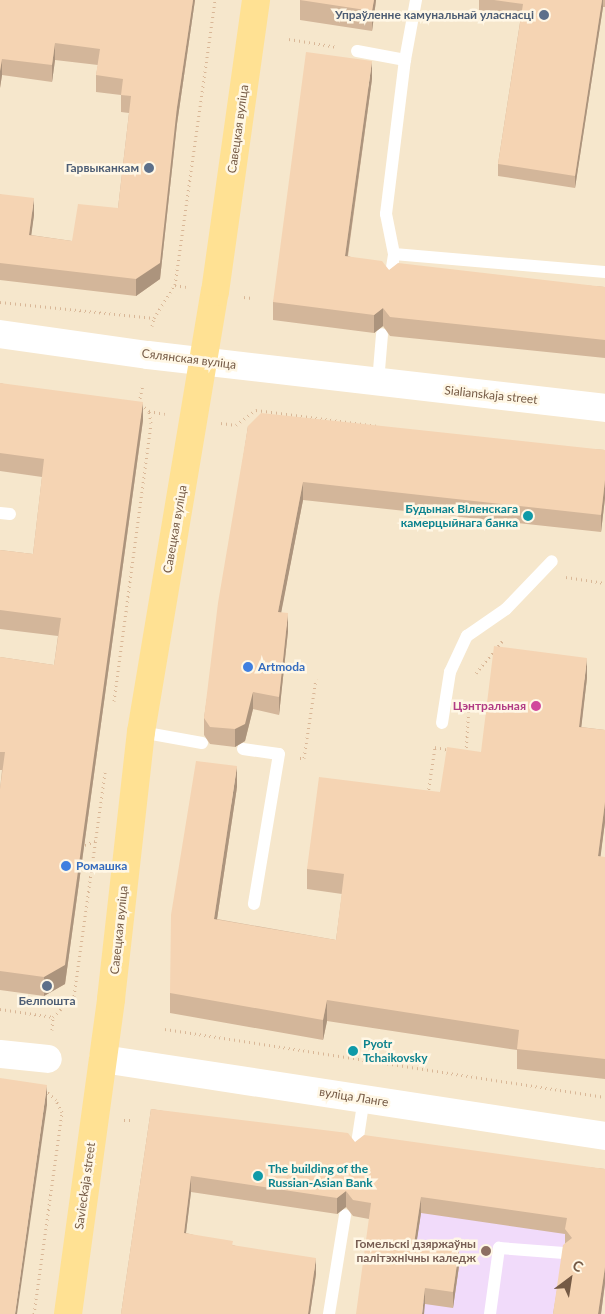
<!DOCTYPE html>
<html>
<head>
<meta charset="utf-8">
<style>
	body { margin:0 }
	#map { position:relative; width:605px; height:1314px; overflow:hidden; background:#fef4de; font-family:Lato,sans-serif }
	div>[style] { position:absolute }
	.residential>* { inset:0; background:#f6e7cc }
	.education>* { inset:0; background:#f1dbfa }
	.path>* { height:3px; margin-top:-1.5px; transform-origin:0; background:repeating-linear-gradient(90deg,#d9b797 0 1px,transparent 0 5px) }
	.lane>* { height:12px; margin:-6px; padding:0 6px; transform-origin:6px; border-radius:6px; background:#fff }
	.secondary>* { height:28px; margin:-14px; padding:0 14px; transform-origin:14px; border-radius:14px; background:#fff }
	.primary>* { height:28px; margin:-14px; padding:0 14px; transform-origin:14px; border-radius:14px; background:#ffe193 }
	.wall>* { inset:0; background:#d3b69a }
	.shaded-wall>* { inset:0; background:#ac947d }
	.building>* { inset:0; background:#f5d4b3 }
	.dots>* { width:14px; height:14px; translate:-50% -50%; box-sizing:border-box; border:2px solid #fff7e5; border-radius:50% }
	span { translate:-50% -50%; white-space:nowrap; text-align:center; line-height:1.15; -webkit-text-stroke:5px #fff7e5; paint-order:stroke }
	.service-label { font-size:12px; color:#4e5e75; font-weight:700 }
	.right { translate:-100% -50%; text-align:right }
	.street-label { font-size:12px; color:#755a45 }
	.culture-label { font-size:12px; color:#0d838f; font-weight:700 }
	.left { translate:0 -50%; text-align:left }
	.shop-label { font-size:12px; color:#366cbe; font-weight:700 }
	.hotel-label { font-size:12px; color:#b23c85; font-weight:700 }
	.education-label { font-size:12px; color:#785e54; font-weight:700 }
	.north { position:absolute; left:545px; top:1254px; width:50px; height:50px; -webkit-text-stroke:4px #fff7e5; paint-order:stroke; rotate:31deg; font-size:14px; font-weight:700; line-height:20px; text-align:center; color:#755a45 }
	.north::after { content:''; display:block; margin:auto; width:18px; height:22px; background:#755a45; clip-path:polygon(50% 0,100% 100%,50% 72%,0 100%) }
</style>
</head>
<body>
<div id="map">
	<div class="residential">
		<i style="clip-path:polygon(0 0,605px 0,605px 1314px,0 1314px)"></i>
	</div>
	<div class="education">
		<i style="clip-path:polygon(605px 1185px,605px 1283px,601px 1314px,358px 1314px,371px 1219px)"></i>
	</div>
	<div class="path">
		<i style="left:289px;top:39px;width:49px;rotate:9.5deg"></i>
		<i style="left:175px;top:285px;width:11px;rotate:10deg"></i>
		<i style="left:244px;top:297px;width:8px;rotate:7deg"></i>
		<i style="left:0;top:302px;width:155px;rotate:5.9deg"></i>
		<i style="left:152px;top:326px;width:8px;rotate:-76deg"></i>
		<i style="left:154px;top:318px;width:39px;rotate:-58deg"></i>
		<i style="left:175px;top:285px;width:288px;rotate:-82deg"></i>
		<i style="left:139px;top:403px;width:19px;rotate:-78deg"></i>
		<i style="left:149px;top:411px;width:16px;rotate:11deg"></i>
		<i style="left:221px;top:423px;width:15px;rotate:8deg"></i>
		<i style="left:236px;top:425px;width:25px;rotate:-37deg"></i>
		<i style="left:256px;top:410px;width:123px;rotate:7.5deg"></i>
		<i style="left:566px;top:577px;width:39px;rotate:9deg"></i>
		<i style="left:476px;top:673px;width:44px;rotate:-50.5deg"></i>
		<i style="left:114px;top:701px;width:280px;rotate:-82.4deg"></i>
		<i style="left:151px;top:423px;width:12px;rotate:-99deg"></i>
		<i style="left:149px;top:411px;width:11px;rotate:-142deg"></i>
		<i style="left:466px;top:752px;width:47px;rotate:-86.3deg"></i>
		<i style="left:300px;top:758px;width:4px"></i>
		<i style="left:304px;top:758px;width:80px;rotate:-81.4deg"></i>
		<i style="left:428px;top:794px;width:48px;rotate:-81.5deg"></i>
		<i style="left:435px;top:747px;width:14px;rotate:12deg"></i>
		<i style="left:85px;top:845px;width:11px;rotate:-22deg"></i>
		<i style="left:0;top:1009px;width:54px;rotate:8.6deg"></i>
		<i style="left:165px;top:1029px;width:445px;rotate:8.8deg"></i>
		<i style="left:52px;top:1030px;width:13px;rotate:-86deg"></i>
		<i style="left:53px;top:1017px;width:30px;rotate:-45deg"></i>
		<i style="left:74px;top:996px;width:226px;rotate:-82.1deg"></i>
		<i style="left:124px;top:1120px;width:9px"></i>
		<i style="left:34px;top:1314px;width:204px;rotate:-82.1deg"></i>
		<i style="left:62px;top:1112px;width:13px;rotate:-117deg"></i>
		<i style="left:56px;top:1100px;width:15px;rotate:-138deg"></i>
	</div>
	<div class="lane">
		<i style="left:357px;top:51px;width:49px;rotate:10.6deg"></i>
		<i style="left:394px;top:254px;width:212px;rotate:4.9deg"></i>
		<i style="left:390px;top:280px;width:26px;rotate:-81deg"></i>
		<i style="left:394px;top:254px;width:41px;rotate:-101.3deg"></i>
		<i style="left:386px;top:214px;width:155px;rotate:-83deg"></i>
		<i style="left:405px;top:60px;width:61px;rotate:-79.6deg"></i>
		<i style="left:378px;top:382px;width:48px;rotate:-85.2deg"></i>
		<i style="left:0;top:513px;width:10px;rotate:6deg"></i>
		<i style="left:442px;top:723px;width:52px;rotate:-81.1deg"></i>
		<i style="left:450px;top:672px;width:40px;rotate:-65deg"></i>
		<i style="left:467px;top:636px;width:47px;rotate:-34.7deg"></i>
		<i style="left:506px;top:609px;width:66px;rotate:-46.2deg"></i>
		<i style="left:141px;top:732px;width:62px;rotate:10.2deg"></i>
		<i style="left:243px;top:749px;width:36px;rotate:8deg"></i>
		<i style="left:279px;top:754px;width:152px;rotate:99.5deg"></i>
		<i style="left:356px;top:1150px;width:53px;rotate:-81.3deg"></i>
		<i style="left:329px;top:1314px;width:100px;rotate:-80.8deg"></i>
		<i style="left:490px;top:1314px;width:67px;rotate:-82.2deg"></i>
		<i style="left:499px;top:1248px;width:65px;rotate:4.4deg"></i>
	</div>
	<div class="secondary">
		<i style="left:0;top:334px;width:149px;rotate:8.1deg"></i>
		<i style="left:148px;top:355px;width:460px;rotate:6.6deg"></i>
		<i style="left:0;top:1054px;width:48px;rotate:5.9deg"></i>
		<i style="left:103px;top:1059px;width:508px;rotate:8.72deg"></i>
	</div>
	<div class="primary">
		<i style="left:68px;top:1314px;width:318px;rotate:-82.2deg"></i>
		<i style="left:111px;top:999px;width:269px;rotate:-83.6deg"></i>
		<i style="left:141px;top:732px;width:446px;rotate:-80.5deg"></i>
		<i style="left:215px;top:292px;width:295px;rotate:-82deg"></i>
	</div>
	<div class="wall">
		<i style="clip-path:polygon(0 0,195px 0,177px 124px,160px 279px,136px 296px,0 280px,0 194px,34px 215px,31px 235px,72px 241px,118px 208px,129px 113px,121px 112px,121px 95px,96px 92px,96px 75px,98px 65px,55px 60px,52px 82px,2px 75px,0 88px)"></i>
		<i style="clip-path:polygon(300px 0,376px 0,372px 31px,300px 20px)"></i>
		<i style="clip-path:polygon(479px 0,605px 0,605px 7px,603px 7px,575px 188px,498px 176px,498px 164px,521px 16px,479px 10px)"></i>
		<i style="clip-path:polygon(372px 79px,348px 256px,389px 270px,605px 287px,605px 358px,390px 336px,383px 326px,374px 333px,273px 320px,273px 302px)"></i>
		<i style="clip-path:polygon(0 383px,143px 420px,65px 984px,44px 996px,0 990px,0 789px,2px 770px,0 770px,0 657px,54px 665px,58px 636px,0 629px,0 550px,33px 554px,42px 477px,0 471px)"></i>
		<i style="clip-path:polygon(248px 426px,605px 450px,605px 498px,601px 532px,303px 500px,281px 612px,288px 631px,279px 715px,253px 709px,245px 741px,235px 747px,210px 744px,204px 735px,204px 718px)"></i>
		<i style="clip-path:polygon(587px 678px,581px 727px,605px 730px,605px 822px,600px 857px,605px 857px,605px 1079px,517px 1069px,517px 1050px,327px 1021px,323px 1040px,170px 1013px,170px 993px,237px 787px,217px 919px,336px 940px,342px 894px,307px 889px,307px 869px,440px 792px,481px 752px)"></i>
		<i style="clip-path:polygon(151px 1109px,355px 1142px,605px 1169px,605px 1283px,601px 1314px,553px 1314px,565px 1243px,565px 1234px,421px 1213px,416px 1244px,459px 1266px,453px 1308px,425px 1304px,369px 1219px,353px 1216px,346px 1207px,337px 1214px,191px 1192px,186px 1233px,233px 1245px,316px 1274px,310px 1314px,121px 1314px)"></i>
	</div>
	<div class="shaded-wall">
		<i style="clip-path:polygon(193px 0,195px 0,177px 124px,160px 279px,136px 296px,136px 279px,177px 107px)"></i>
		<i style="clip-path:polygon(374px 0,376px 0,372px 31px,372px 11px)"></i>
		<i style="clip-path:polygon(602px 0,603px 0,603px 7px,575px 188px,575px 176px)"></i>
		<i style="clip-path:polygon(55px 43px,55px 60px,52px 82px,52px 65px)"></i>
		<i style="clip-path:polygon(2px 59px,2px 75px,0 88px,0 71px)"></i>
		<i style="clip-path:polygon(372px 61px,372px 79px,345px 274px,345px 256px)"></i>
		<i style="clip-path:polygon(34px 198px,34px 215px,29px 252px,29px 235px)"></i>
		<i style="clip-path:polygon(383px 308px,383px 326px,374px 333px,374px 315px)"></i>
		<i style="clip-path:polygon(143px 402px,143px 420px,65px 984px,44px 996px,44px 977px)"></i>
		<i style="clip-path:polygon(605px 480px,605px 498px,601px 532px,601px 515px)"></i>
		<i style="clip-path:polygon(303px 482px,303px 500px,278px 629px,278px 612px)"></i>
		<i style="clip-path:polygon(288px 613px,288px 631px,279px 715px,279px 697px)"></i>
		<i style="clip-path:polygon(587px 658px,587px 678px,579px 747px,579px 727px)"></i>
		<i style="clip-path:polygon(253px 692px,253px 709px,245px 741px,235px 747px,235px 729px)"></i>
		<i style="clip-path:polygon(237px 766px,237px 787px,214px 939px,214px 919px)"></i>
		<i style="clip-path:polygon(605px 802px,605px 822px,598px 876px,598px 856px)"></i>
		<i style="clip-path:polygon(327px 1000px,327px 1021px,323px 1040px,323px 1020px)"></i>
		<i style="clip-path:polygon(47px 1085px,47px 1105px,17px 1314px,15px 1314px)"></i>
		<i style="clip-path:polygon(191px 1176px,191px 1192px,184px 1249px,184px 1233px)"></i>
		<i style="clip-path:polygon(346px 1191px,346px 1207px,337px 1214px,337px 1198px)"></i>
		<i style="clip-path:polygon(421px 1197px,421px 1213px,414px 1260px,414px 1244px)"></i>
		<i style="clip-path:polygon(459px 1250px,459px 1266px,453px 1308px,453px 1292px)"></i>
		<i style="clip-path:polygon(316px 1258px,316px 1274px,310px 1314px,308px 1314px)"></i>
		<i style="clip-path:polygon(605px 1267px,605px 1283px,601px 1314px,598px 1314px)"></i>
		<i style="clip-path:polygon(425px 1288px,425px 1304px,424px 1314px,422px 1314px)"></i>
	</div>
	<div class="building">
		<i style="clip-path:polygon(0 0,193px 0,177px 107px,160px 263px,136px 279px,0 263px,0 194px,34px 198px,29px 235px,72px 241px,78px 204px,118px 208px,131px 96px,121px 95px,123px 79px,96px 75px,100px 49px,55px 43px,52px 65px,2px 59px,0 71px)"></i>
		<i style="clip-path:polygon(300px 0,374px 0,372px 11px)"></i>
		<i style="clip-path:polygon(494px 0,602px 0,575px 176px,498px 164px,523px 4px)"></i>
		<i style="clip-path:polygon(306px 52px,372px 61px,345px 256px,382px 261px,389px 270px,398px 263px,605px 287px,605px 340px,390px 317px,383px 308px,374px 315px,273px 302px)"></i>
		<i style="clip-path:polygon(0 383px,143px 402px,65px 965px,44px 977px,0 971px,0 789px,5px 752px,0 752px,0 657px,54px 665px,61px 618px,0 610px,0 550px,33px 554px,44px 459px,0 453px)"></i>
		<i style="clip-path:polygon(261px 413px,605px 450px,605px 480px,601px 515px,303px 482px,278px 612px,288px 613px,279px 697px,253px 692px,245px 724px,235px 729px,210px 727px,204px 718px,218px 603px,248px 426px)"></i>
		<i style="clip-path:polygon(494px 646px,587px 658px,579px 727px,605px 730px,605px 802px,598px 856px,605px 857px,605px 1059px,517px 1049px,519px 1030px,327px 1000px,323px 1020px,170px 993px,171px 915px,196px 761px,237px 766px,214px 919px,336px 940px,344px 874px,307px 869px,319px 777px,440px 792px,447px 747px,481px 752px)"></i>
		<i style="clip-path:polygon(0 1078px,47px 1085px,15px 1314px,0 1314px)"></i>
		<i style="clip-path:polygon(151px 1109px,348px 1133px,355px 1142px,364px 1135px,605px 1169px,605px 1267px,598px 1314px,553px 1314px,563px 1245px,572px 1238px,565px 1229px,567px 1218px,421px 1197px,414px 1244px,459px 1250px,453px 1292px,425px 1288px,422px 1314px,356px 1314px,371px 1203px,353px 1200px,346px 1191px,337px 1198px,191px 1176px,184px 1233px,233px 1241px,232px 1245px,316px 1258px,308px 1314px,121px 1314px)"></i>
	</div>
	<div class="dots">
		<i style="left:544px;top:15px;background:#5c6f8a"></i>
		<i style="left:149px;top:168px;background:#5c6f8a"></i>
		<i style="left:528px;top:516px;background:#0f9aa8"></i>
		<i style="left:248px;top:667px;background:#3f7fe0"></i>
		<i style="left:536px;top:706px;background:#d1479c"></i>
		<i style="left:66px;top:866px;background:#3f7fe0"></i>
		<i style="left:47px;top:986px;background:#5c6f8a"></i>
		<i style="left:353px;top:1051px;background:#0f9aa8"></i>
		<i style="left:258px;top:1176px;background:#0f9aa8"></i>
		<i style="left:486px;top:1251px;background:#8d6e63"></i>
	</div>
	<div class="service-label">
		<span class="right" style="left:534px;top:15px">Упраўленне камунальнай уласнасці</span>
		<span class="right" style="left:139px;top:168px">Гарвыканкам</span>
		<span style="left:47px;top:1001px">Белпошта</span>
	</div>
	<div class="street-label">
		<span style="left:238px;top:129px;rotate:-82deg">Савецкая вуліца</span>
		<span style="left:189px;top:359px;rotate:7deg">Сялянская вуліца</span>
		<span style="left:491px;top:395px;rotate:6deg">Sialianskaja street</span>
		<span style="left:175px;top:529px;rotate:-80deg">Савецкая вуліца</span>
		<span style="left:119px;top:930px;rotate:-84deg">Савецкая вуліца</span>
		<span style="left:354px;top:1097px;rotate:9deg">вуліца Ланге</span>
		<span style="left:85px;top:1186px;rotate:-82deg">Savieckaja street</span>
	</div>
	<div class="culture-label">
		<span class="right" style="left:518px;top:516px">Будынак Віленскага<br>камерцыйнага банка</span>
		<span class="left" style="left:363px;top:1051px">Pyotr<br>Tchaikovsky</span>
		<span class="left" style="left:268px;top:1176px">The building of the<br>Russian-Asian Bank</span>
	</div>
	<div class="shop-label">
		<span class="left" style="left:258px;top:667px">Artmoda</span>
		<span class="left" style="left:76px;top:866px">Ромашка</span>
	</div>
	<div class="hotel-label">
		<span class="right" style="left:526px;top:706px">Цэнтральная</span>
	</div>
	<div class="education-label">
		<span class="right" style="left:476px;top:1251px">Гомельскі дзяржаўны<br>палітэхнічны каледж</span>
	</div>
	<div class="north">С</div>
</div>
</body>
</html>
